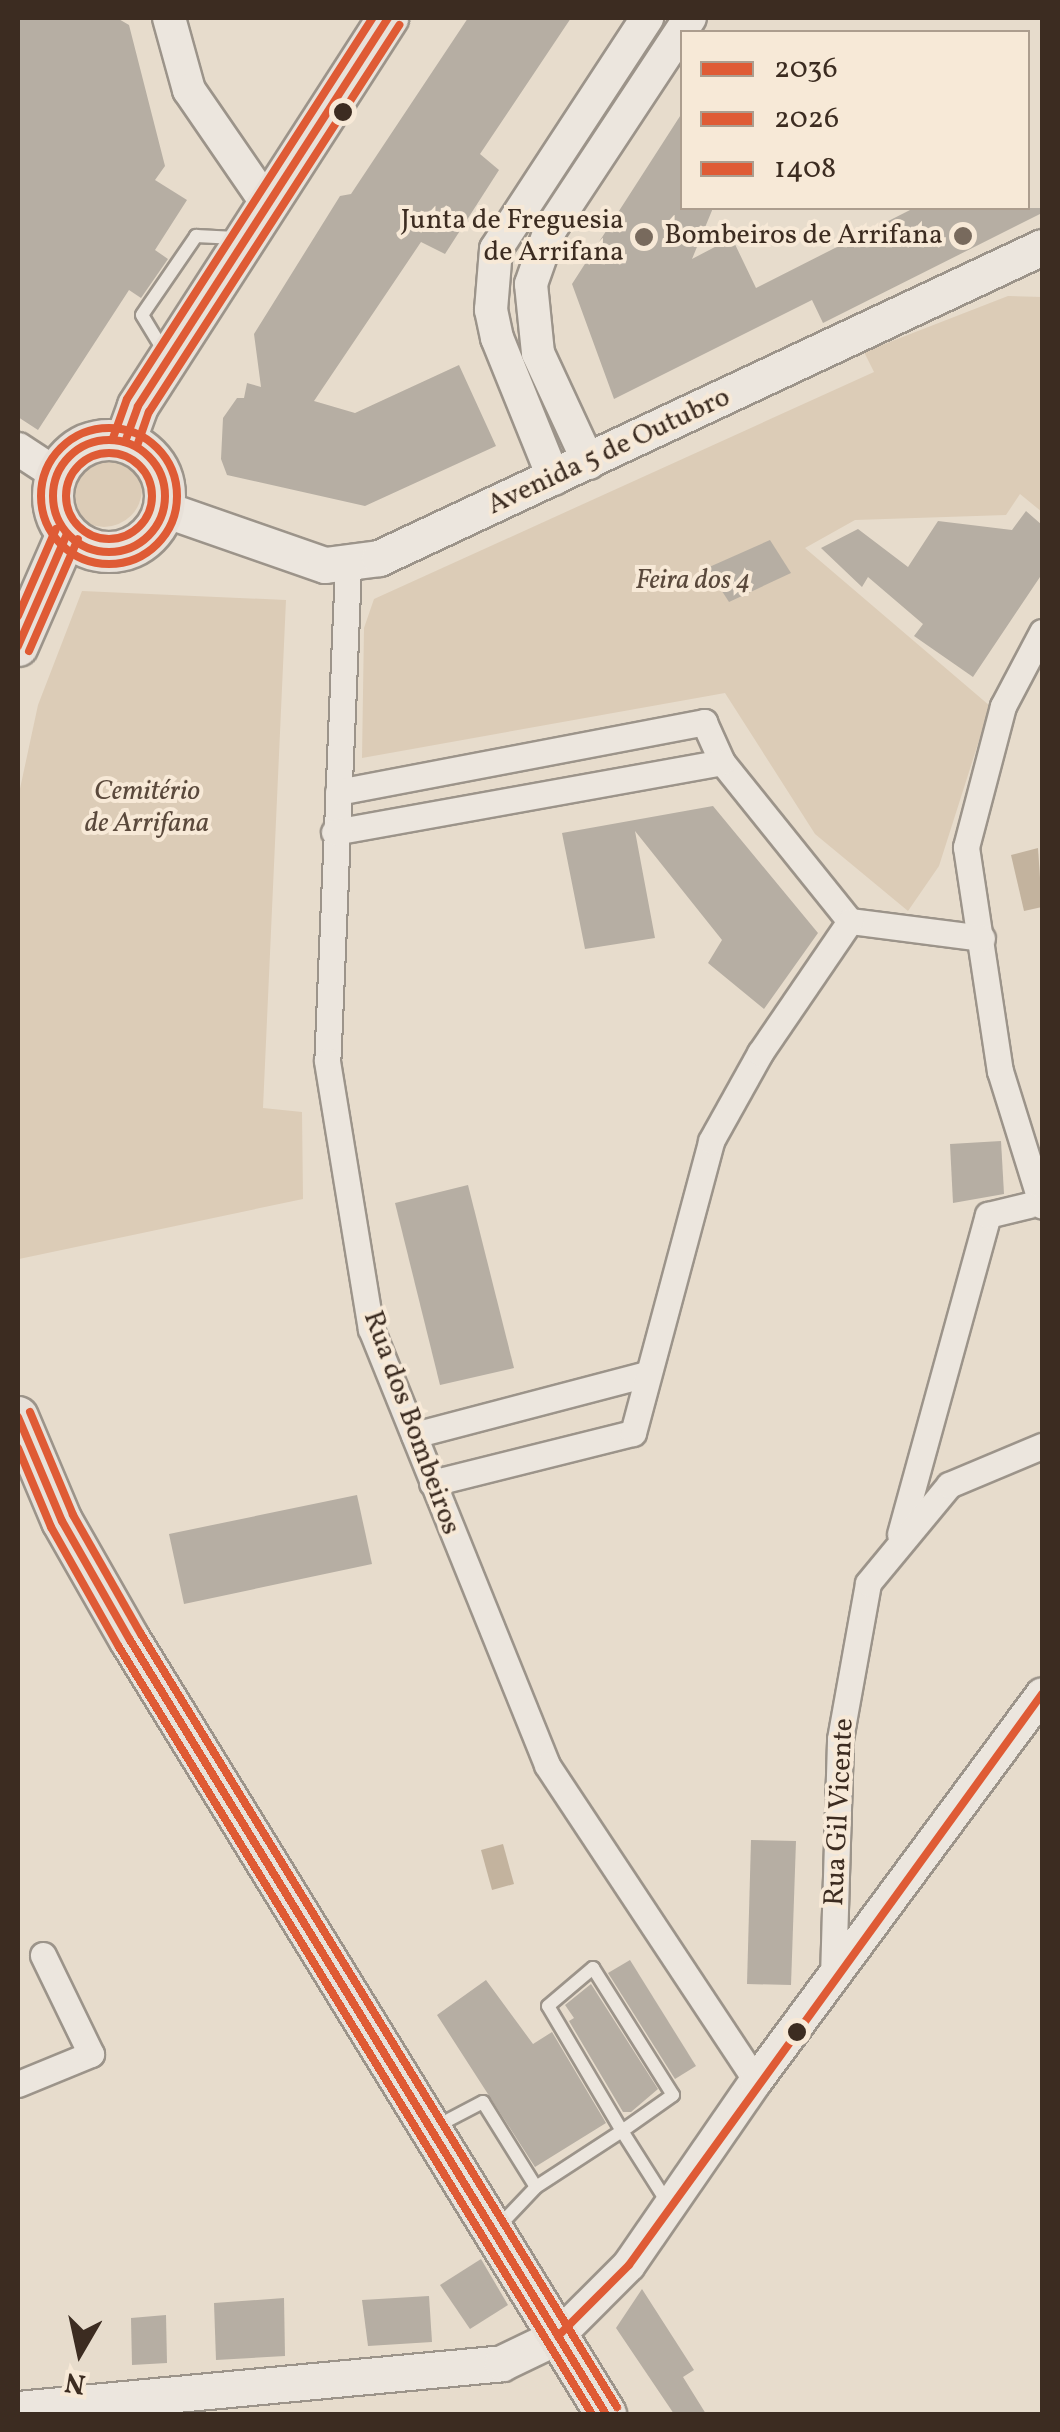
<!DOCTYPE html>
<html>
<head>
<meta charset="utf-8">
<style>
	body { margin:0 }
	#map { position:relative; width:1060px; height:2432px; overflow:hidden; background:#e7dccc; font-family:Vollkorn,serif }
	div>[style] { position:absolute }
	.green>* { inset:0; background:#dcccb7 }
	.round { border-radius:50% }
	.water>* { inset:0; background:#c3b39e }
	.building>* { inset:0; background:#b6aea3 }
	.roads { filter:drop-shadow(2px 0 #9c948a) drop-shadow(-2px 0 #9c948a) drop-shadow(0 2px #9c948a) drop-shadow(0 -2px #9c948a) }
	.service>* { height:12px; margin:-6px; padding:0 6px; transform-origin:6px; border-radius:6px; background:#ece6de }
	.minor>* { height:25px; margin:-12.5px; padding:0 12.5px; transform-origin:12.5px; border-radius:12.5px; background:#ece6de }
	.tertiary>* { height:32px; margin:-16px; padding:0 16px; transform-origin:16px; border-radius:16px; background:#ece6de }
	.secondary>* { height:35px; margin:-17.5px; padding:0 17.5px; transform-origin:17.5px; border-radius:17.5px; background:#ece6de }
	.primary>* { height:40px; margin:-20px; padding:0 20px; transform-origin:20px; border-radius:20px; background:#e8e1d9 }
	.primary>.ring { margin:-20px; padding:0; box-sizing:content-box; background:none; border:40px solid #e8e1d9; border-radius:50% }
	.bus-1>* { height:8px; margin:-4px; padding:0 4px; transform-origin:4px; border-radius:4px; background:#df5b35 }
	.bus-1>.ring { margin:-4px; padding:0; box-sizing:content-box; background:none; border:8px solid #df5b35; border-radius:50% }
	.bus-2>* { height:8px; margin:-4px; padding:0 4px; transform-origin:4px; border-radius:4px; background:#df5b35 }
	.bus-2>.ring { margin:-4px; padding:0; box-sizing:content-box; background:none; border:8px solid #df5b35; border-radius:50% }
	.bus-3>* { height:8px; margin:-4px; padding:0 4px; transform-origin:4px; border-radius:4px; background:#df5b35 }
	.bus-3>.ring { margin:-4px; padding:0; box-sizing:content-box; background:none; border:8px solid #df5b35; border-radius:50% }
	.dots>* { width:28px; height:28px; translate:-50% -50%; box-sizing:border-box; border:5px solid #f7e9d7; border-radius:50% }
	span { translate:-50% -50%; white-space:nowrap; text-align:center; line-height:1.15; -webkit-text-stroke:8px #f7e9d7; paint-order:stroke }
	.poi-label { font-size:28px; color:#3c2c21 }
	.right { translate:-100% -50%; text-align:right }
	.street-label { font-size:28px; color:#3c2c21 }
	.park-label { font-size:28px; color:#5a493c; font-style:italic }
	.frame { position:absolute; inset:0; border:20px solid #3c2c21; pointer-events:none }
	.legend { position:absolute; left:680px; top:30px; width:350px; height:180px; box-sizing:border-box; background:#f7e9d7; border:2px solid #ac9d8e; margin:0; padding:12px 18px; list-style:none; font-size:30px; color:#3c2c21 }
	.legend li { display:flex; align-items:center; gap:20px; height:50px }
	.legend b { width:50px; border:2px solid #ac9d8e }
	.north { position:absolute; left:30px; top:2302px; width:100px; height:100px; -webkit-text-stroke:8px #f7e9d7; paint-order:stroke; rotate:189deg; font-size:28px; font-weight:700; line-height:40px; text-align:center; color:#3c2c21 }
	.north::after { content:''; display:block; margin:auto; width:35px; height:45px; background:#3c2c21; clip-path:polygon(50% 0,100% 100%,50% 72%,0 100%) }
</style>
</head>
<body>
<div id="map">
	<div class="green">
		<i style="clip-path:polygon(1008px 296px,1042px 297px,1042px 512px,1020px 494px,1006px 515px,855px 520px,805px 548px,990px 706px,939px 866px,908px 911px,815px 834px,725px 693px,362px 758px,364px 628px,374px 599px,874px 372px,864px 352px)"></i>
		<i class="round" style="left:66px;top:451px;width:76px;height:76px"></i>
		<i style="clip-path:polygon(82px 591px,286px 600px,263px 1108px,302px 1112px,303px 1199px,19px 1259px,18px 798px,38px 705px)"></i>
	</div>
	<div class="water">
		<i style="clip-path:polygon(1038px 848px,1042px 907px,1024px 911px,1011px 855px)"></i>
		<i style="clip-path:polygon(503px 1844px,514px 1884px,492px 1890px,481px 1850px)"></i>
	</div>
	<div class="building">
		<i style="clip-path:polygon(18px 18px,117px 18px,129px 25px,165px 166px,155px 180px,187px 200px,155px 250px,168px 259px,141px 298px,129px 290px,38px 430px,18px 417px)"></i>
		<i style="clip-path:polygon(468px 18px,571px 18px,480px 154px,499px 170px,445px 254px,421px 242px,314px 401px,355px 413px,459px 365px,496px 446px,365px 506px,227px 475px,221px 459px,223px 418px,237px 398px,244px 398px,247px 383px,261px 387px,254px 334px,340px 196px,351px 194px)"></i>
		<i style="clip-path:polygon(682px 113px,682px 208px,713px 208px,692px 259px,732px 238px,756px 288px,914px 208px,1042px 208px,1042px 213px,823px 323px,812px 300px,614px 399px,572px 284px)"></i>
		<i style="clip-path:polygon(1026px 511px,1042px 525px,1042px 574px,973px 677px,914px 636px,923px 624px,868px 577px,862px 587px,821px 548px,858px 529px,908px 567px,938px 521px,1012px 530px)"></i>
		<i style="clip-path:polygon(770px 540px,791px 573px,729px 602px,707px 568px)"></i>
		<i style="clip-path:polygon(713px 806px,818px 933px,764px 1009px,708px 963px,722px 940px,635px 831px,655px 938px,585px 949px,562px 833px)"></i>
		<i style="clip-path:polygon(1001px 1141px,1004px 1194px,953px 1203px,950px 1144px)"></i>
		<i style="clip-path:polygon(468px 1185px,514px 1368px,440px 1385px,395px 1203px)"></i>
		<i style="clip-path:polygon(357px 1495px,372px 1564px,184px 1604px,169px 1534px)"></i>
		<i style="clip-path:polygon(751px 1840px,796px 1841px,791px 1985px,747px 1984px)"></i>
		<i style="clip-path:polygon(630px 1960px,696px 2066px,675px 2079px,608px 1973px)"></i>
		<i style="clip-path:polygon(486px 1980px,533px 2044px,552px 2032px,606px 2123px,535px 2167px,437px 2015px)"></i>
		<i style="clip-path:polygon(591px 1984px,658px 2089px,631px 2112px,623px 2112px,569px 2021px,574px 2018px,565px 2005px)"></i>
		<i style="clip-path:polygon(481px 2259px,508px 2305px,470px 2329px,440px 2285px)"></i>
		<i style="clip-path:polygon(642px 2289px,694px 2370px,683px 2377px,706px 2414px,674px 2414px,616px 2328px)"></i>
		<i style="clip-path:polygon(429px 2296px,432px 2342px,368px 2346px,362px 2300px)"></i>
		<i style="clip-path:polygon(284px 2298px,285px 2356px,216px 2360px,214px 2303px)"></i>
		<i style="clip-path:polygon(166px 2315px,167px 2363px,132px 2365px,131px 2318px)"></i>
	</div>
	<div class="roads">
		<div class="service">
			<i style="left:165px;top:353px;width:44px;rotate:-121.2deg"></i>
			<i style="left:142px;top:315px;width:96px;rotate:-55.6deg"></i>
			<i style="left:196px;top:236px;width:40px;rotate:2.9deg"></i>
			<i style="left:593px;top:1968px;width:150px;rotate:57.8deg"></i>
			<i style="left:673px;top:2095px;width:62px;rotate:144.8deg"></i>
			<i style="left:622px;top:2131px;width:145px;rotate:-120.6deg"></i>
			<i style="left:548px;top:2006px;width:59px;rotate:-40.2deg"></i>
			<i style="left:437px;top:2126px;width:52px;rotate:-27.6deg"></i>
			<i style="left:483px;top:2102px;width:100px;rotate:58.1deg"></i>
			<i style="left:499px;top:2226px;width:54px;rotate:-46.5deg"></i>
			<i style="left:536px;top:2187px;width:103px;rotate:-33.1deg"></i>
			<i style="left:622px;top:2131px;width:84px;rotate:57.6deg"></i>
		</div>
		<div class="minor">
			<i style="left:348px;top:567px;width:494px;rotate:92.4deg"></i>
			<i style="left:327px;top:1061px;width:272px;rotate:80.7deg"></i>
			<i style="left:371px;top:1329px;width:470px;rotate:68deg"></i>
			<i style="left:547px;top:1765px;width:379px;rotate:56.5deg"></i>
			<i style="left:1042px;top:632px;width:84px;rotate:117.8deg"></i>
			<i style="left:1003px;top:706px;width:146px;rotate:104.7deg"></i>
			<i style="left:966px;top:847px;width:227px;rotate:81.4deg"></i>
			<i style="left:1000px;top:1071px;width:141px;rotate:72.7deg"></i>
			<i style="left:338px;top:792px;width:373px;rotate:-10.8deg"></i>
			<i style="left:704px;top:722px;width:44px;rotate:65.8deg"></i>
			<i style="left:722px;top:762px;width:204px;rotate:51.2deg"></i>
			<i style="left:850px;top:921px;width:133px;rotate:7.3deg"></i>
			<i style="left:334px;top:832px;width:394px;rotate:-10.2deg"></i>
			<i style="left:414px;top:1435px;width:241px;rotate:-14.7deg"></i>
			<i style="left:432px;top:1483px;width:207px;rotate:-14deg"></i>
			<i style="left:633px;top:1433px;width:302px;rotate:-75deg"></i>
			<i style="left:711px;top:1141px;width:101px;rotate:-60.9deg"></i>
			<i style="left:760px;top:1053px;width:160px;rotate:-55.7deg"></i>
			<i style="left:900px;top:1534px;width:331px;rotate:-74.6deg"></i>
			<i style="left:988px;top:1215px;width:42px;rotate:-13.7deg"></i>
			<i style="left:833px;top:1977px;width:238px;rotate:-88.3deg"></i>
			<i style="left:840px;top:1739px;width:158px;rotate:-79.8deg"></i>
			<i style="left:868px;top:1583px;width:127px;rotate:-50.4deg"></i>
			<i style="left:949px;top:1485px;width:101px;rotate:-22.8deg"></i>
			<i style="left:18px;top:2084px;width:79px;rotate:-22.3deg"></i>
			<i style="left:91px;top:2054px;width:110px;rotate:-115.9deg"></i>
		</div>
		<div class="tertiary">
			<i style="left:169px;top:18px;width:75px;rotate:74.5deg"></i>
			<i style="left:189px;top:90px;width:136px;rotate:55.5deg"></i>
			<i style="left:18px;top:449px;width:45px;rotate:33.3deg"></i>
			<i style="left:589px;top:463px;width:121px;rotate:-114.9deg"></i>
			<i style="left:538px;top:353px;width:69px;rotate:-95.8deg"></i>
			<i style="left:531px;top:284px;width:57px;rotate:-70.6deg"></i>
			<i style="left:550px;top:230px;width:254px;rotate:-56.6deg"></i>
			<i style="left:554px;top:479px;width:152px;rotate:-112deg"></i>
			<i style="left:497px;top:338px;width:29px;rotate:-102deg"></i>
			<i style="left:491px;top:310px;width:61px;rotate:-85.3deg"></i>
			<i style="left:496px;top:249px;width:276px;rotate:-56.8deg"></i>
			<i style="left:558px;top:2336px;width:100px;rotate:-45deg"></i>
			<i style="left:629px;top:2265px;width:224px;rotate:-55.4deg"></i>
			<i style="left:756px;top:2081px;width:481px;rotate:-53.5deg"></i>
		</div>
		<div class="secondary">
			<i style="left:164px;top:509px;width:170px;rotate:19.2deg"></i>
			<i style="left:325px;top:565px;width:54px;rotate:-7.4deg"></i>
			<i style="left:379px;top:558px;width:732px;rotate:-25.13deg"></i>
			<i style="left:18px;top:2409px;width:486px;rotate:-5.4deg"></i>
			<i style="left:502px;top:2363px;width:62px;rotate:-25.7deg"></i>
		</div>
		<div class="primary">
			<i class="ring" style="left:53px;top:440px;width:72px;height:72px"></i>
			<i style="left:125px;top:442px;width:38px;rotate:-70deg"></i>
			<i style="left:138px;top:406px;width:462px;rotate:-57.2deg"></i>
			<i style="left:18px;top:646px;width:122px;rotate:-66.4deg"></i>
			<i style="left:18px;top:1417px;width:113px;rotate:67.1deg"></i>
			<i style="left:62px;top:1521px;width:137px;rotate:60.3deg"></i>
			<i style="left:130px;top:1640px;width:909px;rotate:58.41deg"></i>
		</div>
	</div>
	<div class="bus-1">
		<i class="ring" style="left:53px;top:440px;width:104px;height:104px"></i>
		<i style="left:125px;top:442px;width:38px;rotate:-70deg"></i>
		<i style="left:138px;top:406px;width:462px;rotate:-57.2deg"></i>
		<i style="left:18px;top:646px;width:122px;rotate:-66.4deg"></i>
		<i style="left:18px;top:1417px;width:113px;rotate:67.1deg"></i>
		<i style="left:62px;top:1521px;width:137px;rotate:60.3deg"></i>
		<i style="left:130px;top:1640px;width:909px;rotate:58.41deg"></i>
		<i style="left:558px;top:2336px;width:100px;rotate:-45deg"></i>
		<i style="left:629px;top:2265px;width:705px;rotate:-54.12deg"></i>
	</div>
	<div class="bus-2">
		<i class="ring" style="left:41px;top:428px;width:128px;height:128px"></i>
		<i style="left:137px;top:446px;width:36px;rotate:-71deg"></i>
		<i style="left:149px;top:412px;width:461px;rotate:-57.1deg"></i>
		<i style="left:29px;top:651px;width:122px;rotate:-66.4deg"></i>
		<i style="left:18px;top:1448px;width:86px;rotate:67.3deg"></i>
		<i style="left:51px;top:1527px;width:138px;rotate:60.5deg"></i>
		<i style="left:119px;top:1647px;width:901px;rotate:58.34deg"></i>
	</div>
	<div class="bus-3">
		<i style="left:113px;top:438px;width:41px;rotate:-70.3deg"></i>
		<i style="left:127px;top:399px;width:454px;rotate:-57.2deg"></i>
		<i class="ring" style="left:66px;top:453px;width:78px;height:78px"></i>
		<i style="left:18px;top:616px;width:95px;rotate:-66.4deg"></i>
		<i style="left:30px;top:1412px;width:112px;rotate:67.3deg"></i>
		<i style="left:73px;top:1515px;width:137px;rotate:60.3deg"></i>
		<i style="left:141px;top:1634px;width:908px;rotate:58.38deg"></i>
	</div>
	<div class="dots">
		<i style="left:343px;top:112px;background:#3c2c21"></i>
		<i style="left:963px;top:236px;background:#786a5d"></i>
		<i style="left:644px;top:237px;background:#786a5d"></i>
		<i style="left:797px;top:2032px;background:#3c2c21"></i>
	</div>
	<div class="poi-label">
		<span class="right" style="left:624px;top:237px">Junta de Freguesia<br>de Arrifana</span>
		<span class="right" style="left:943px;top:236px">Bombeiros de Arrifana</span>
	</div>
	<div class="street-label">
		<span style="left:609px;top:452px;rotate:-25deg">Avenida 5 de Outubro</span>
		<span style="left:411px;top:1423px;rotate:70deg">Rua dos Bombeiros</span>
		<span style="left:840px;top:1812px;rotate:-87deg">Rua Gil Vicente</span>
	</div>
	<div class="park-label">
		<span style="left:693px;top:581px">Feira dos 4</span>
		<span style="left:147px;top:808px">Cemitério<br>de Arrifana</span>
	</div>
	<div class="frame"></div>
	<ul class="legend">
	<li><b style="height:12px;background:#df5b35"></b>2036</li>
	<li><b style="height:12px;background:#df5b35"></b>2026</li>
	<li><b style="height:12px;background:#df5b35"></b>1408</li>
	</ul>
	<div class="north">N</div>
</div>
</body>
</html>
